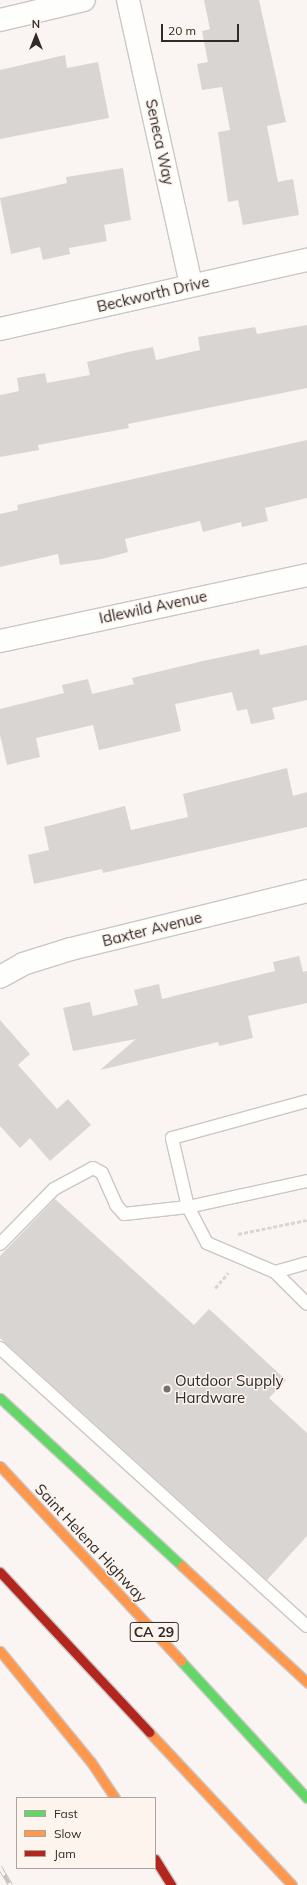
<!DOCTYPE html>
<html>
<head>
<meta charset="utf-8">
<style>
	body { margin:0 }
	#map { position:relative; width:307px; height:1885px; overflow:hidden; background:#faf5f2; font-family:Mulish,sans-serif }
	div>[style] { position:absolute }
	.building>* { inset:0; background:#d9d5d3 }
	.path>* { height:2.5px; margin-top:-1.25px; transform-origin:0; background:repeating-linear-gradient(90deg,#d8d6d5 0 4px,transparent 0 6px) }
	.roads { filter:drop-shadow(1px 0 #cbc7c5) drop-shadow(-1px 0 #cbc7c5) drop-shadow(0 1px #cbc7c5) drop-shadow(0 -1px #cbc7c5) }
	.lane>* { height:12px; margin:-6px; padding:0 6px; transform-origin:6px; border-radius:6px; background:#fefefd }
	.street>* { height:22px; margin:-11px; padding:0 11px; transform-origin:11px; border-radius:11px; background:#fefefd }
	.fast>* { height:9px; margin:-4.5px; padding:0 4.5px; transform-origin:4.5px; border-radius:4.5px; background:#63d668 }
	.slow>* { height:9px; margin:-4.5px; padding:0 4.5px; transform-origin:4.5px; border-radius:4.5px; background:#ff974d }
	.jam>* { height:9px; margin:-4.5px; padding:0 4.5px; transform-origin:4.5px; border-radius:4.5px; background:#b3261e }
	.rail>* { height:4.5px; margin-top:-2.25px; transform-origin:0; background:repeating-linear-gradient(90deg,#fdf4ee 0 9px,#c5c4c3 0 18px); box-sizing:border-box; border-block:1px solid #c5c4c3 }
	.dots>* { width:11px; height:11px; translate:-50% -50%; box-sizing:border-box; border:2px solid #fdf4ee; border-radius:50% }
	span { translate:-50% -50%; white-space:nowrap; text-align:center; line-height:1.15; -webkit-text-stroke:3px #fdf4ee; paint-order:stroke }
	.shield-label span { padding:1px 3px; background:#fdf4ee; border:1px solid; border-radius:3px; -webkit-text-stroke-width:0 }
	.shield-label { font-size:14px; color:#2f2b29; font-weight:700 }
	.street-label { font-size:15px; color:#2f2b29 }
	.poi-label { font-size:15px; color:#2f2b29 }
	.left { translate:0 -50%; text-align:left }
	.legend { position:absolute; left:16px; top:1797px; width:140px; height:72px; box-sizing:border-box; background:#fdf4ee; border:1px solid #aba49f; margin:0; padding:5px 7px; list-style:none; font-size:12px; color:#2f2b29 }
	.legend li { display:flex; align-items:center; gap:8px; height:20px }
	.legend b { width:20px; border:1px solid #aba49f }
	.north { position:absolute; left:16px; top:16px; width:40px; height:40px; -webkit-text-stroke:3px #fdf4ee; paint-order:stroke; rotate:0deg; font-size:11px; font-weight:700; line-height:16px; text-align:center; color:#2f2b29 }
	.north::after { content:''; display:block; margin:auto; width:14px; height:18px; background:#2f2b29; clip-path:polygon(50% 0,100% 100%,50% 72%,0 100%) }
	.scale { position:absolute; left:161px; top:24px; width:78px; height:18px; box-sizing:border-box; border:2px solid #2f2b29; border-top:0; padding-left:5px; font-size:12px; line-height:14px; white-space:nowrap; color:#2f2b29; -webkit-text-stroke:3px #fdf4ee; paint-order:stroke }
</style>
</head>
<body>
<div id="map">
	<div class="building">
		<i style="clip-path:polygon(204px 0,259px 0,286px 122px,267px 126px,278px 182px,293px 179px,299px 215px,243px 225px,238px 200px,228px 202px,218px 132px,230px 130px,222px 87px,202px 90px,197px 64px,208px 62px,202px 31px,210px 29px)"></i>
		<i style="clip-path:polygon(65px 55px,67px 68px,98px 62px,109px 118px,0 139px,0 70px)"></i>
		<i style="clip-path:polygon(123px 168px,131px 220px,104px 225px,107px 241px,69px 248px,70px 254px,43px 260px,40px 247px,11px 254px,0 198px,67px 183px,66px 177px)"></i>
		<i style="clip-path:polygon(307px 325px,307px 388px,128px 424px,129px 428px,38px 445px,39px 450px,0 457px,0 395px,19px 391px,17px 378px,45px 373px,47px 383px,90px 375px,87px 362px,128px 352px,153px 347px,156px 360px,200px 350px,198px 337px,255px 327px,257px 334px)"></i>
		<i style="clip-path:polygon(307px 440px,307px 498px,265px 508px,268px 521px,242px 527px,241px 522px,203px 532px,200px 521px,125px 539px,128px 552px,102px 559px,60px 565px,58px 554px,0 567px,0 514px,18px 510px,17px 505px)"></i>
		<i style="clip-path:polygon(307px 645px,307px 700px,272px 708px,275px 719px,251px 724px,247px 709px,237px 711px,232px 692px,175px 704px,181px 731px,99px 750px,93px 725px,36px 738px,40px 757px,7px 765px,0 735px,0 709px,64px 693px,62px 685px,88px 679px,92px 694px,134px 684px,132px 678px,203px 661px,259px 649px,260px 655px)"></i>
		<i style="clip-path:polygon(287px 768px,293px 796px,307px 792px,307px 827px,103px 873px,102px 869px,34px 884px,28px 855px,49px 850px,44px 827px,125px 806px,131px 830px,188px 817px,183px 794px)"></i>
		<i style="clip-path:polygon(299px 956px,303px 972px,307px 971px,307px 1003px,248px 1016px,253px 1038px,219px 1046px,218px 1042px,100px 1070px,136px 1039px,73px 1051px,63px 1008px,90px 1002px,93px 1016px,138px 1005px,134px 990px,159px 984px,162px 999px,275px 971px,273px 962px)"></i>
		<i style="clip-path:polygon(0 1020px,30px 1054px,18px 1065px,57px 1109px,68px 1099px,91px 1125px,50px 1161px,30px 1138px,20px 1148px,0 1126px)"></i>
		<i style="clip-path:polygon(55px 1199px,194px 1325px,209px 1309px,286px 1380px,269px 1398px,307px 1433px,307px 1536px,267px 1580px,0 1338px,0 1256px)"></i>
	</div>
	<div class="path">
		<i style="left:238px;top:1234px;width:70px;rotate:-11.5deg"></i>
		<i style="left:215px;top:1288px;width:20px;rotate:-49deg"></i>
	</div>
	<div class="roads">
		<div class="lane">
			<i style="left:0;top:1244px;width:77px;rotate:-45.5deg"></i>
			<i style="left:54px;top:1189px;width:44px;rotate:-28.3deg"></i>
			<i style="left:93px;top:1168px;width:10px;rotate:29deg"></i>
			<i style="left:102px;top:1173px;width:35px;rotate:66deg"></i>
			<i style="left:116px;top:1205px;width:12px;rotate:48deg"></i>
			<i style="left:124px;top:1214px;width:64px;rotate:-6.2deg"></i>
			<i style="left:188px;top:1207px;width:122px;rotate:-12.3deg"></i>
			<i style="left:307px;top:1263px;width:33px;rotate:164deg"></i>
			<i style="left:275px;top:1272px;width:45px;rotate:45deg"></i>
			<i style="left:275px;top:1272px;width:74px;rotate:-156.9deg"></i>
			<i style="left:207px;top:1243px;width:41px;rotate:-117.8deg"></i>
			<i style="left:188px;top:1207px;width:71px;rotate:-103.1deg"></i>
			<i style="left:172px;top:1138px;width:140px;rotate:-15.3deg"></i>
			<i style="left:0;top:1348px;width:414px;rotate:42.2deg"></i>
		</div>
		<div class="street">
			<i style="left:128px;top:0;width:292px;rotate:77.5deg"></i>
			<i style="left:0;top:20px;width:86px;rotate:-13.4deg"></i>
			<i style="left:0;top:329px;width:315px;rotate:-12.7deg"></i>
			<i style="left:0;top:641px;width:314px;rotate:-12.1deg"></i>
			<i style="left:0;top:977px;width:26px;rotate:-29deg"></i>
			<i style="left:23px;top:964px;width:50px;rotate:-17.4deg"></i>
			<i style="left:71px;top:949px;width:243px;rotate:-13.8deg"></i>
		</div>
		<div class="fast">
			<i style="left:0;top:1398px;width:248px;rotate:42.7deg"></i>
			<i style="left:181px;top:1661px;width:186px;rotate:47.4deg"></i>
		</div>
		<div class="slow">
			<i style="left:0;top:1466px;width:266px;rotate:47.1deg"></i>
			<i style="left:182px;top:1566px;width:171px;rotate:42.9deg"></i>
			<i style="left:0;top:1651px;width:144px;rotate:50.7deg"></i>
			<i style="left:91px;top:1762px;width:43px;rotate:56.3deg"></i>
			<i style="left:149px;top:1732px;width:209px;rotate:46.9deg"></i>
		</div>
		<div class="jam">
			<i style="left:0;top:1572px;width:219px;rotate:47deg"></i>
			<i style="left:155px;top:1859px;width:31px;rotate:58deg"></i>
		</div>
	</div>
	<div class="rail">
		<i style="left:0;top:1867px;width:21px;rotate:59deg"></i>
	</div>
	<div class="dots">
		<i style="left:167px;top:1389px;background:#76726f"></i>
	</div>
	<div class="shield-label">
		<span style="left:154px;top:1632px">CA 29</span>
	</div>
	<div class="street-label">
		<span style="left:160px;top:142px;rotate:78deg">Seneca Way</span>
		<span style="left:153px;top:294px;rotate:-13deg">Beckworth Drive</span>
		<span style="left:153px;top:607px;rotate:-12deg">Idlewild Avenue</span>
		<span style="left:152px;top:929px;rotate:-14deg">Baxter Avenue</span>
		<span style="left:91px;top:1543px;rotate:47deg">Saint Helena Highway</span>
	</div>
	<div class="poi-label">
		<span class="left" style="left:175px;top:1389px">Outdoor Supply<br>Hardware</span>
	</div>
	<ul class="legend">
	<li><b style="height:5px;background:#63d668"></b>Fast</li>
	<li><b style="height:5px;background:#ff974d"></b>Slow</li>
	<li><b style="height:5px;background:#b3261e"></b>Jam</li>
	</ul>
	<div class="north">N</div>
	<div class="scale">20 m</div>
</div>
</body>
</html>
